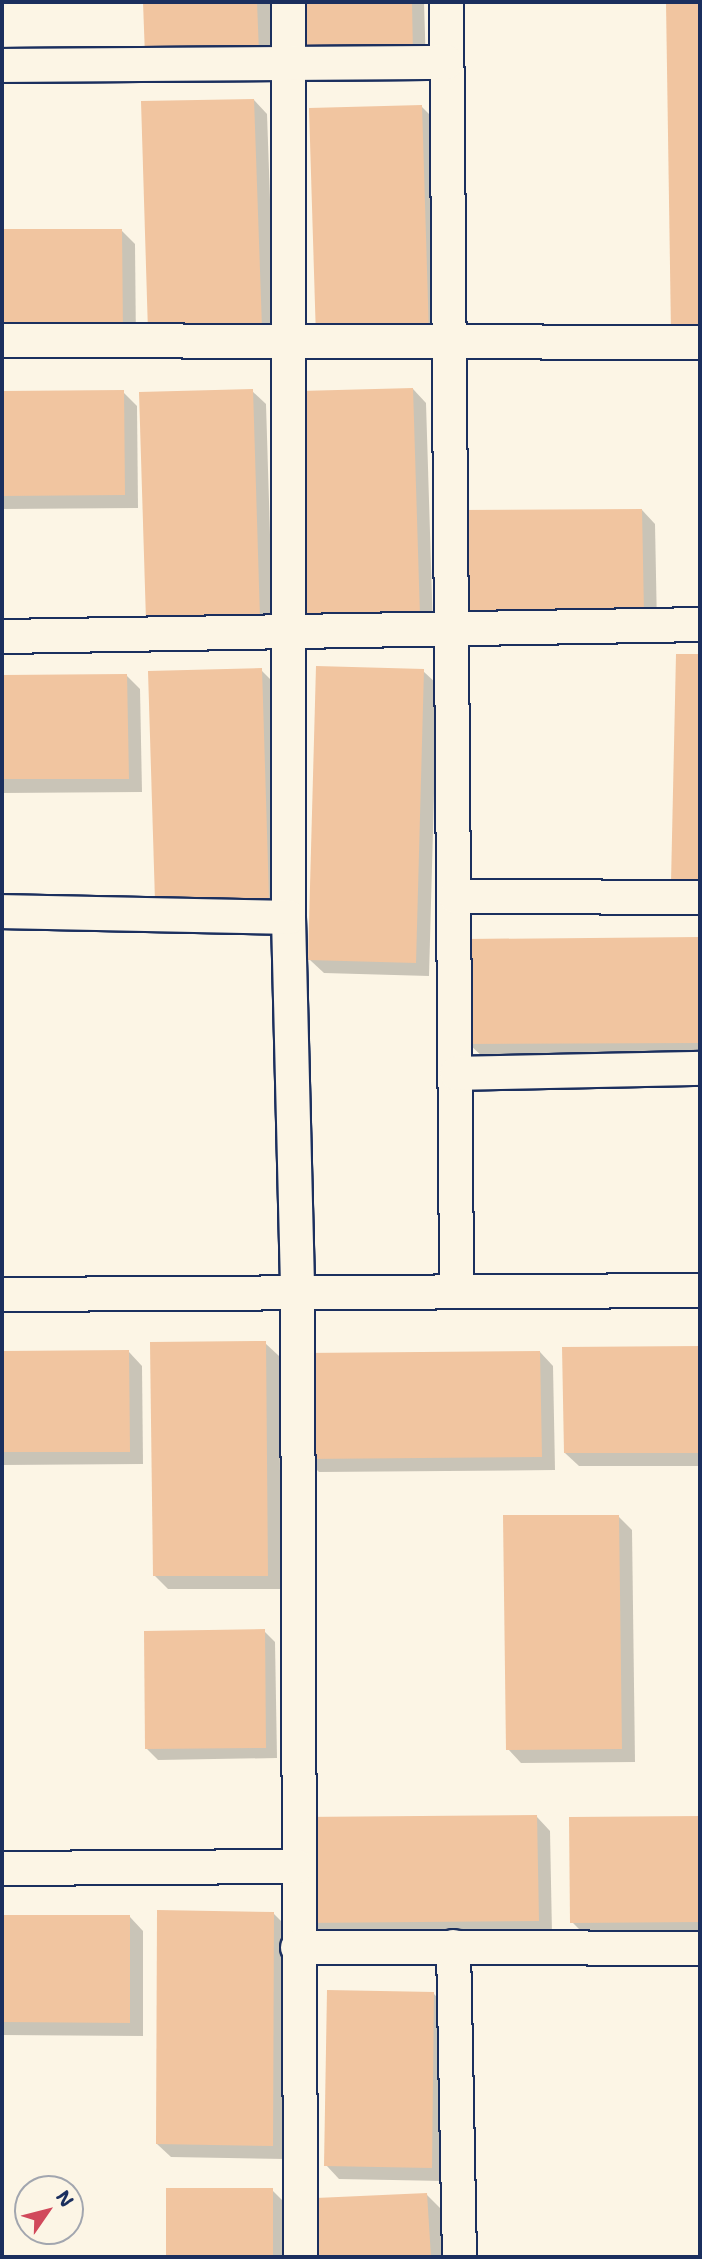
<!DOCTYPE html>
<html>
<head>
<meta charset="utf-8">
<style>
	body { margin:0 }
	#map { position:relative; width:702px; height:2259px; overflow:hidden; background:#fcf5e5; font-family:"Shantell Sans",sans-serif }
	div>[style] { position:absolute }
	.shadow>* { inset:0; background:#0003 }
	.building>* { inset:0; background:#f1c5a0 }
	.roads { filter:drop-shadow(2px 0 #1b2f5e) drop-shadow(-2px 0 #1b2f5e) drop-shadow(0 2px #1b2f5e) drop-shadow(0 -2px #1b2f5e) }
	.minor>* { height:33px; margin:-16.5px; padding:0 16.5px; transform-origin:16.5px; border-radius:16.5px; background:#fcf5e5 }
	span { translate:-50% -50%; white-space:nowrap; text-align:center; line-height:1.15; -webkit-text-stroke:6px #fcf5e5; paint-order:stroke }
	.frame { position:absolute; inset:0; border:4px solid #1b2f5e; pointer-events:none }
	.north { position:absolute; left:14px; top:2175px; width:70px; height:70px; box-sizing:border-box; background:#fcf5e5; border:2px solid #a2a6af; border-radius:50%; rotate:55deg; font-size:19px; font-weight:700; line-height:28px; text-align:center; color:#1b2f5e }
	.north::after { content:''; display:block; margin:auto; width:24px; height:32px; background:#d1495b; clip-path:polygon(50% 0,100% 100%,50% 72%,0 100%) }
</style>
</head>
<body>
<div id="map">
	<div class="shadow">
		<i style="clip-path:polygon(145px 2px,270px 2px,272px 66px,147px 55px)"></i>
		<i style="clip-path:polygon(300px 2px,424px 2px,426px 68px)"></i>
		<i style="clip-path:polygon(668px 2px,700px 2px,700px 346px,672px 333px)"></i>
		<i style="clip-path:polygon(254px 100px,267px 114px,275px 341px,163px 345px)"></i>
		<i style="clip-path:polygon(422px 107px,435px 120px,442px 348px,331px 351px)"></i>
		<i style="clip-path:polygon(121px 230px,135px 244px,136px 346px,2px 347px,2px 231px)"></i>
		<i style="clip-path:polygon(413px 389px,426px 403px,433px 630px,322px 634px)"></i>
		<i style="clip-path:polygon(252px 391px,266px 404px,273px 632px,161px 634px)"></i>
		<i style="clip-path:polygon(123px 392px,137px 406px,138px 508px,2px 509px,2px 393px)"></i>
		<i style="clip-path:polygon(642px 510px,655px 524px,657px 627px,476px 628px)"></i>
		<i style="clip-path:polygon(678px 656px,700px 656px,700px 897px)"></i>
		<i style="clip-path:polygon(261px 670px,275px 684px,282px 911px,170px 914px)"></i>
		<i style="clip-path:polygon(423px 671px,437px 684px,429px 976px,324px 973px,310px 960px)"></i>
		<i style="clip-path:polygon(2px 676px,127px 676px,140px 689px,142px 792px,2px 793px)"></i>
		<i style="clip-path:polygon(700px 939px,700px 1056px,483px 1057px,469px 1044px,468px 940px)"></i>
		<i style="clip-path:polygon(265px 1343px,279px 1356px,281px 1589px,168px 1589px,155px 1576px)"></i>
		<i style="clip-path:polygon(700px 1348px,700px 1466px,579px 1466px,565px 1453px,564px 1349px)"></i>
		<i style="clip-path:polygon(2px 1352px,129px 1352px,142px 1366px,143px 1464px,2px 1465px)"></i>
		<i style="clip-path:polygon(540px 1352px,553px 1366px,555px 1470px,319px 1472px,305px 1458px)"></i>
		<i style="clip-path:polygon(618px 1516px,632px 1530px,635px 1762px,521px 1763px,508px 1749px)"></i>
		<i style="clip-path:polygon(264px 1631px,275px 1642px,277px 1758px,158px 1760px,147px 1749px)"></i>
		<i style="clip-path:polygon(537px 1817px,550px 1831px,552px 1934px,316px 1936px,303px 1922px)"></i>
		<i style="clip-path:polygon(700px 1818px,700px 1935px,586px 1936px,572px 1922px,571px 1819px)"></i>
		<i style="clip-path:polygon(273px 1913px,287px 1927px,286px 2159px,171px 2157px,157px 2144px)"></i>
		<i style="clip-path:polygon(2px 1916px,130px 1917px,143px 1931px,143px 2036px,2px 2035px)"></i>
		<i style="clip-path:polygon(434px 1994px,447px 2008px,445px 2181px,339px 2179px,326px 2165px)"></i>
		<i style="clip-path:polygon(167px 2189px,272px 2190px,286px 2204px,286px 2257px,168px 2257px)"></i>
		<i style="clip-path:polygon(427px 2195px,440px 2208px,443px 2257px,321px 2257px,318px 2200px)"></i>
	</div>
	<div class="building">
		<i style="clip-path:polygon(143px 2px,257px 2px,259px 53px,145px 56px)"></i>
		<i style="clip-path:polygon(298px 2px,412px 2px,413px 55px,299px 58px)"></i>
		<i style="clip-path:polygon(666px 2px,700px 2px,700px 333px,671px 333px)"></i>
		<i style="clip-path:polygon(254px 99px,262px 328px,148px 332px,141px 101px)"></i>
		<i style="clip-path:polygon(422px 105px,429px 335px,316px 338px,309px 108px)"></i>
		<i style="clip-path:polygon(2px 229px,122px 229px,123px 333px,2px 334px)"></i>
		<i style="clip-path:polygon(413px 388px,420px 617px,307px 621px,300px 391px)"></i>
		<i style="clip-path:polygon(253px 389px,260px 619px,146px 621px,139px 392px)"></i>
		<i style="clip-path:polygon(124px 390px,125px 495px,2px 496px,2px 391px)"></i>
		<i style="clip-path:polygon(642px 509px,644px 614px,461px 615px,460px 510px)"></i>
		<i style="clip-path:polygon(676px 654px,700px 654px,700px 884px,671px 883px)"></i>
		<i style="clip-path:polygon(316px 666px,424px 669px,416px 963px,308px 960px)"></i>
		<i style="clip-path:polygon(262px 668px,269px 898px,155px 901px,148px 671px)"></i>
		<i style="clip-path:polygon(127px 674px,129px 779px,2px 779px,2px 675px)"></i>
		<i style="clip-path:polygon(700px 937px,700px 1043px,467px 1044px,466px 939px)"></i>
		<i style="clip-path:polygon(266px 1341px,268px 1576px,153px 1576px,150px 1342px)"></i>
		<i style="clip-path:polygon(700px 1346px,700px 1453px,564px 1453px,562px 1347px)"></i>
		<i style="clip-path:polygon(129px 1350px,130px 1452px,2px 1452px,2px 1351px)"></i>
		<i style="clip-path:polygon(540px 1351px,542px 1457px,303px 1459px,302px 1353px)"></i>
		<i style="clip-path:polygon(503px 1515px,619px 1515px,622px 1749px,506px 1750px)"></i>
		<i style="clip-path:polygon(265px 1629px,266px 1748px,145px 1749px,144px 1631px)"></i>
		<i style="clip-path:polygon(537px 1815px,539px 1921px,301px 1923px,300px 1817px)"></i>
		<i style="clip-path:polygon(700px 1816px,700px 1922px,570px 1923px,569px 1817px)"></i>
		<i style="clip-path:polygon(157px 1910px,274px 1912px,273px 2146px,156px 2144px)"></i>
		<i style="clip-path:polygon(2px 1915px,130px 1915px,130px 2023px,2px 2022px)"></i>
		<i style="clip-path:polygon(327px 1990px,434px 1992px,432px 2168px,324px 2166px)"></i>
		<i style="clip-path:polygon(166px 2188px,273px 2188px,273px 2257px,166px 2257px)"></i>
		<i style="clip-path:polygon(427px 2193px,431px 2257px,319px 2257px,316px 2198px)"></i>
	</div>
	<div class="roads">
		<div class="minor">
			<i style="left:288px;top:2px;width:915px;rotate:90deg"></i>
			<i style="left:288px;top:917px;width:376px;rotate:88.6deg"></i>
			<i style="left:297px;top:1293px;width:964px;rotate:89.82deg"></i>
			<i style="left:446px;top:2px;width:1287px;rotate:89.55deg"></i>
			<i style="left:2px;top:65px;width:444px;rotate:-0.4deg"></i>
			<i style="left:2px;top:340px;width:698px;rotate:0.16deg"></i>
			<i style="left:2px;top:636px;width:698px;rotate:-0.98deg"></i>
			<i style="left:455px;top:896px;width:245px;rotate:0.2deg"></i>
			<i style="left:2px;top:911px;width:286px;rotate:1.2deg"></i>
			<i style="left:456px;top:1073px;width:244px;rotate:-1.2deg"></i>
			<i style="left:2px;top:1294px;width:698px;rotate:-0.33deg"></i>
			<i style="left:2px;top:1868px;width:294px;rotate:-0.4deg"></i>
			<i style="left:453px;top:1946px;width:311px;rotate:88.9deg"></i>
			<i style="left:297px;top:1947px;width:403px;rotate:0.1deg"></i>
		</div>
	</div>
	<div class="frame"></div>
	<div class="north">N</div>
</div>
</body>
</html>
